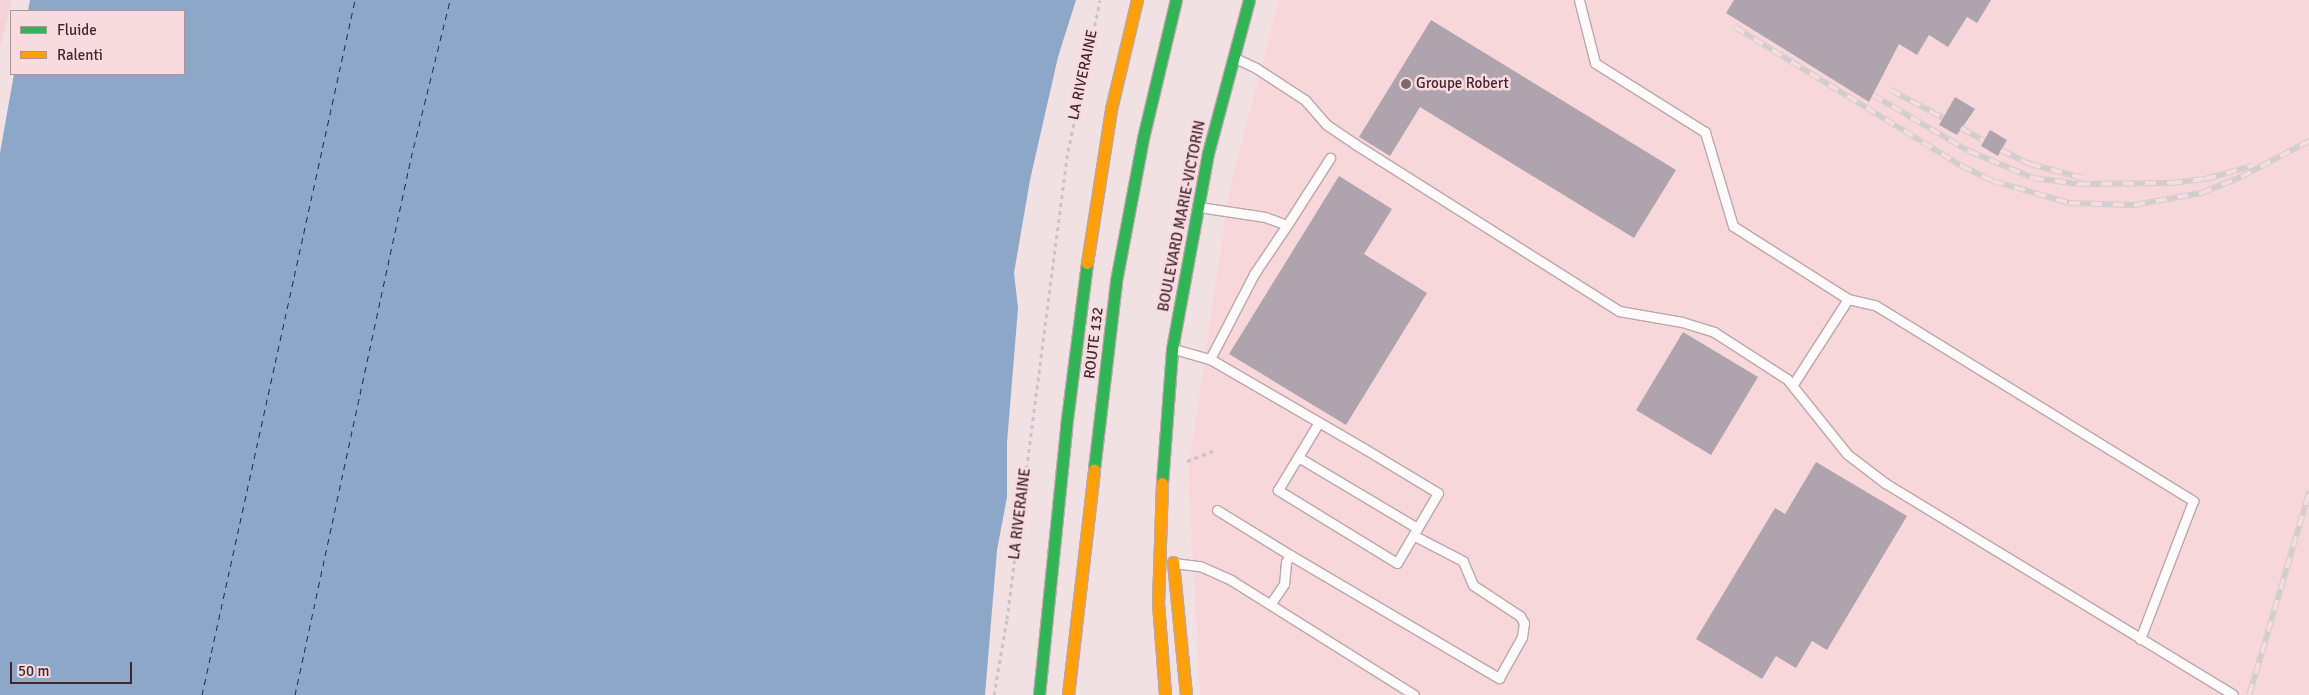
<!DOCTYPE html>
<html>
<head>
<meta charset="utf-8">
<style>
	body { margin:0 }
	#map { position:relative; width:2309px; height:695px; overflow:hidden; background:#f1e1e3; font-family:Signika,sans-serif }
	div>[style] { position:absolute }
	.built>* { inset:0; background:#f8d7db }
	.green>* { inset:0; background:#f5d2d7 }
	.water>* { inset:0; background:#8ca7c7 }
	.ferry>* { height:1px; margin-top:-0.5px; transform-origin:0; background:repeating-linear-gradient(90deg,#0f3251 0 6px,transparent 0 11px) }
	.building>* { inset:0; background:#afa3ad }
	.path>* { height:3px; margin-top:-1.5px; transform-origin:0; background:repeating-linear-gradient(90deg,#cbc3c5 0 4px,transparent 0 8px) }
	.roads { filter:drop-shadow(1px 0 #baa7aa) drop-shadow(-1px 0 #baa7aa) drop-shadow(0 1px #baa7aa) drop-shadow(0 -1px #baa7aa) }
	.lane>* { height:9px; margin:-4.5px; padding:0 4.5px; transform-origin:4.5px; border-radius:4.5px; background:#fdfafb }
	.fast>* { height:11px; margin:-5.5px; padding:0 5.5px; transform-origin:5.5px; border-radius:5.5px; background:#30b455 }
	.slow>* { height:11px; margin:-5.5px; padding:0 5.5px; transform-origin:5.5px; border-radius:5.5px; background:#ff9f0a }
	.rail>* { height:5.5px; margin-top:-2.75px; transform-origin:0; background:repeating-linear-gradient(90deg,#f7dbdf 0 11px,#d2cdcd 0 22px); box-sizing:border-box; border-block:1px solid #d2cdcd }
	.dots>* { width:14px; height:14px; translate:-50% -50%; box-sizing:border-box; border:2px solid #f7dbdf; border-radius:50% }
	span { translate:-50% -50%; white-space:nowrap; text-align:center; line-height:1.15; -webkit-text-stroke:5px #f7dbdf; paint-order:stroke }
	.street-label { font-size:15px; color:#41272c }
	.poi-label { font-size:15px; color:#41272c }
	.left { translate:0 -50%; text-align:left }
	.legend { position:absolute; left:10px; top:10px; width:175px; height:65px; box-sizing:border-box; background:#f7dbdf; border:1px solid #ae9397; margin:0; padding:6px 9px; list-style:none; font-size:15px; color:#41272c }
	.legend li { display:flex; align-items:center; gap:10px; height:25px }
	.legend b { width:25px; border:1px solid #ae9397 }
	.scale { position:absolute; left:10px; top:662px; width:122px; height:22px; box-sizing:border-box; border:2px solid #41272c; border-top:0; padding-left:6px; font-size:15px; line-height:18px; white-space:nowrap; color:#41272c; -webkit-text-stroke:4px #f7dbdf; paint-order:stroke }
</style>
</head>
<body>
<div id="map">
	<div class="built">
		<i style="clip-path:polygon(1279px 0,2309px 0,2309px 695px,1200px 695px,1188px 471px,1230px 187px)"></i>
	</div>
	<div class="green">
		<i style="clip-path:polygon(0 0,12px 0,0 48px)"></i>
	</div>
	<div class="water">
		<i style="clip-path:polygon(30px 0,1076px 0,1058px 57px,1030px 180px,1014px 273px,1018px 308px,1007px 443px,1007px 497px,997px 550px,985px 695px,0 695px,0 153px,14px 74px,184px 74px,184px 11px,28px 11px)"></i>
	</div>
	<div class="ferry">
		<i style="left:202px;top:695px;width:712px;rotate:-77.58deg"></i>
		<i style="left:295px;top:695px;width:549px;rotate:-77.81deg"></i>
		<i style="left:411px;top:158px;width:163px;rotate:-76.1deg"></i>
	</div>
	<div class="building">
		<i style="clip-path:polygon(1734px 0,1991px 0,1977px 23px,1967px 17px,1948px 47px,1929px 35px,1917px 55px,1899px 44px,1869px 102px,1726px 13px)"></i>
		<i style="clip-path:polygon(1431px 20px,1676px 170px,1634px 238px,1420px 107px,1390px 156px,1359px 137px)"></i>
		<i style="clip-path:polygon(1955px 97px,1975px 109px,1957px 135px,1939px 125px)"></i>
		<i style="clip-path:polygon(1990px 130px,2007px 140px,1998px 156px,1981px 146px)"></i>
		<i style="clip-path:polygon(1339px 176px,1392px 209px,1364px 254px,1427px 293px,1346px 425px,1229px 354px)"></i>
		<i style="clip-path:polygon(1683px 332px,1758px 377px,1711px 455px,1636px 410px)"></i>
		<i style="clip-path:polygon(1816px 462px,1907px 516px,1827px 650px,1812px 641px,1796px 668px,1776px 656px,1762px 679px,1696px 639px,1775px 508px,1785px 514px)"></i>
	</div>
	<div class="path">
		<i style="left:1187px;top:461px;width:28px;rotate:-21deg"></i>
		<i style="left:994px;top:695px;width:77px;rotate:-80.3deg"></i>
		<i style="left:1007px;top:619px;width:472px;rotate:-82.6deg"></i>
		<i style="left:1068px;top:151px;width:154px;rotate:-78deg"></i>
	</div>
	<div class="roads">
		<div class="lane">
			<i style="left:1579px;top:0;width:65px;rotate:75.7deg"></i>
			<i style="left:1595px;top:63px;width:130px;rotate:32.1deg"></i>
			<i style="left:1705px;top:132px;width:98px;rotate:73.4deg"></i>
			<i style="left:1733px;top:226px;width:136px;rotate:32.4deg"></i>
			<i style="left:1848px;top:299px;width:103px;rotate:122.8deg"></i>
			<i style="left:1237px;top:59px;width:21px;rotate:25deg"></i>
			<i style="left:1256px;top:68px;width:59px;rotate:33.1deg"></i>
			<i style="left:1305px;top:100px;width:33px;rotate:49deg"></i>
			<i style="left:1327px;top:125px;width:34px;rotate:34deg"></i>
			<i style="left:1355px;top:144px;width:312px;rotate:32.3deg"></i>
			<i style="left:1619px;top:311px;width:64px;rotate:9.9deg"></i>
			<i style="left:1682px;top:322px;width:34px;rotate:17deg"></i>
			<i style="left:1714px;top:332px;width:87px;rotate:32.8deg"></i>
			<i style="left:1787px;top:379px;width:96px;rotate:51.3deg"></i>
			<i style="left:1847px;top:454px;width:48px;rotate:37.3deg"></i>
			<i style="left:1885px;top:483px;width:407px;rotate:31.3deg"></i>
			<i style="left:1199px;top:207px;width:67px;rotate:8.6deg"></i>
			<i style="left:1265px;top:217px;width:23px;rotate:20deg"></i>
			<i style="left:1287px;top:225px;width:80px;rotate:-57.3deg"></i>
			<i style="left:1848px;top:299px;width:28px;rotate:13deg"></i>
			<i style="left:1875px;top:305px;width:374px;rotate:31.6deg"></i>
			<i style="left:2193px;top:501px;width:148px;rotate:111deg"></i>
			<i style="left:1174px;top:349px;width:37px;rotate:16deg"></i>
			<i style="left:1210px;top:359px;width:96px;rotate:-62.6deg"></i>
			<i style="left:1254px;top:274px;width:59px;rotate:-56deg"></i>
			<i style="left:1210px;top:359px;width:179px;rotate:30.1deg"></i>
			<i style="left:1365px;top:449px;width:85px;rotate:31.1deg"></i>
			<i style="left:1438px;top:493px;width:81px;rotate:120.4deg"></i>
			<i style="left:1397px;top:563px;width:140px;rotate:-148.5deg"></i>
			<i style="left:1278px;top:490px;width:79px;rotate:-58.9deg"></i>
			<i style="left:1298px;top:457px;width:139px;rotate:30.8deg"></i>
			<i style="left:1217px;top:510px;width:86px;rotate:31.7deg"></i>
			<i style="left:1290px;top:555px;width:8px;rotate:120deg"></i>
			<i style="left:1286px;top:562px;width:22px;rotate:95deg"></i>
			<i style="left:1284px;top:584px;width:23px;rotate:124deg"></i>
			<i style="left:1290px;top:555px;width:243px;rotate:30.5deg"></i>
			<i style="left:1499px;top:678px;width:47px;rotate:-60.7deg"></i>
			<i style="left:1522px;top:637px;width:14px;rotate:-82deg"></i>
			<i style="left:1524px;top:623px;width:8px;rotate:-120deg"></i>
			<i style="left:1520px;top:616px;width:56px;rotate:-146.6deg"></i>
			<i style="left:1473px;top:585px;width:26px;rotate:-113deg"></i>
			<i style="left:1463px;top:561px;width:56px;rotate:-152.5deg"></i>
			<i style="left:1174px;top:563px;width:26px;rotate:7deg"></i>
			<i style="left:1200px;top:566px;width:34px;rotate:24deg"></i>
			<i style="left:1231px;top:580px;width:216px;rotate:32.1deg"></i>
		</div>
		<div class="fast">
			<i style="left:1094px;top:469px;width:189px;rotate:-83.3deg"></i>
			<i style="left:1116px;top:281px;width:146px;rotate:-79.3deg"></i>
			<i style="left:1143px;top:138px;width:142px;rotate:-76.6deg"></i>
			<i style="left:1162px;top:483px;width:134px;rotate:-85.7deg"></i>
			<i style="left:1172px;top:349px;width:199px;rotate:-79.6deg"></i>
			<i style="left:1208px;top:153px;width:158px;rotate:-75deg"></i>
			<i style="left:1039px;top:695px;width:269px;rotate:-84.2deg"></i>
			<i style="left:1066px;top:427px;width:165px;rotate:-82.7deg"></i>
		</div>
		<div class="slow">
			<i style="left:1087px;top:263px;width:156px;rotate:-81.1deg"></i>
			<i style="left:1111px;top:109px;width:112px;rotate:-76.6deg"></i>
			<i style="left:1162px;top:483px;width:120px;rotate:91.9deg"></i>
			<i style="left:1158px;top:603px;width:92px;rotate:85.6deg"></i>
			<i style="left:1173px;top:562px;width:134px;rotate:84.4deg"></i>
			<i style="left:1068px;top:695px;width:227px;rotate:-83.4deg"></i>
		</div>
	</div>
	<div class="rail">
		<i style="left:1735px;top:27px;width:266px;rotate:31.5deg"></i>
		<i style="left:1962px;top:166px;width:34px;rotate:26deg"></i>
		<i style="left:1993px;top:181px;width:79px;rotate:16.1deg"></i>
		<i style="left:2069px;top:203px;width:65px;rotate:1.8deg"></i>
		<i style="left:2134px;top:205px;width:68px;rotate:-10.2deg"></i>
		<i style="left:2201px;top:193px;width:43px;rotate:-21.8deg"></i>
		<i style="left:2241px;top:177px;width:77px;rotate:-27.9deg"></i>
		<i style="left:1891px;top:90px;width:59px;rotate:28.3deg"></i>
		<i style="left:1873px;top:95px;width:111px;rotate:30.3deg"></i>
		<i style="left:1969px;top:151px;width:69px;rotate:22.9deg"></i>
		<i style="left:2033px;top:178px;width:46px;rotate:7.4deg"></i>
		<i style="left:2079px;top:184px;width:92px;rotate:-0.6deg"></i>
		<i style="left:2171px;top:183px;width:34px;rotate:-7deg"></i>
		<i style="left:2205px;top:179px;width:49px;rotate:-15.5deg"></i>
		<i style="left:1961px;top:128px;width:26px;rotate:29deg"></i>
		<i style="left:2001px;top:150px;width:32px;rotate:26deg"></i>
		<i style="left:2030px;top:164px;width:55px;rotate:14.8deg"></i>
		<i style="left:2249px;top:695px;width:212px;rotate:-73.5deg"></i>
	</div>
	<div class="dots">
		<i style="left:1406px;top:84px;background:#7f686c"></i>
	</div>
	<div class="street-label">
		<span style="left:1083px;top:75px;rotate:-78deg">LA RIVERAINE</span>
		<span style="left:1182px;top:216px;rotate:-79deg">BOULEVARD MARIE-VICTORIN</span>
		<span style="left:1094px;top:343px;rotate:-83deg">ROUTE 132</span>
		<span style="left:1020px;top:514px;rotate:-83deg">LA RIVERAINE</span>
	</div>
	<div class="poi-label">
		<span class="left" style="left:1416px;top:84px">Groupe Robert</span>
	</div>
	<ul class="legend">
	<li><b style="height:6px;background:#30b455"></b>Fluide</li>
	<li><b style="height:6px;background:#ff9f0a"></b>Ralenti</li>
	</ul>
	<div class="scale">50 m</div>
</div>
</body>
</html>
